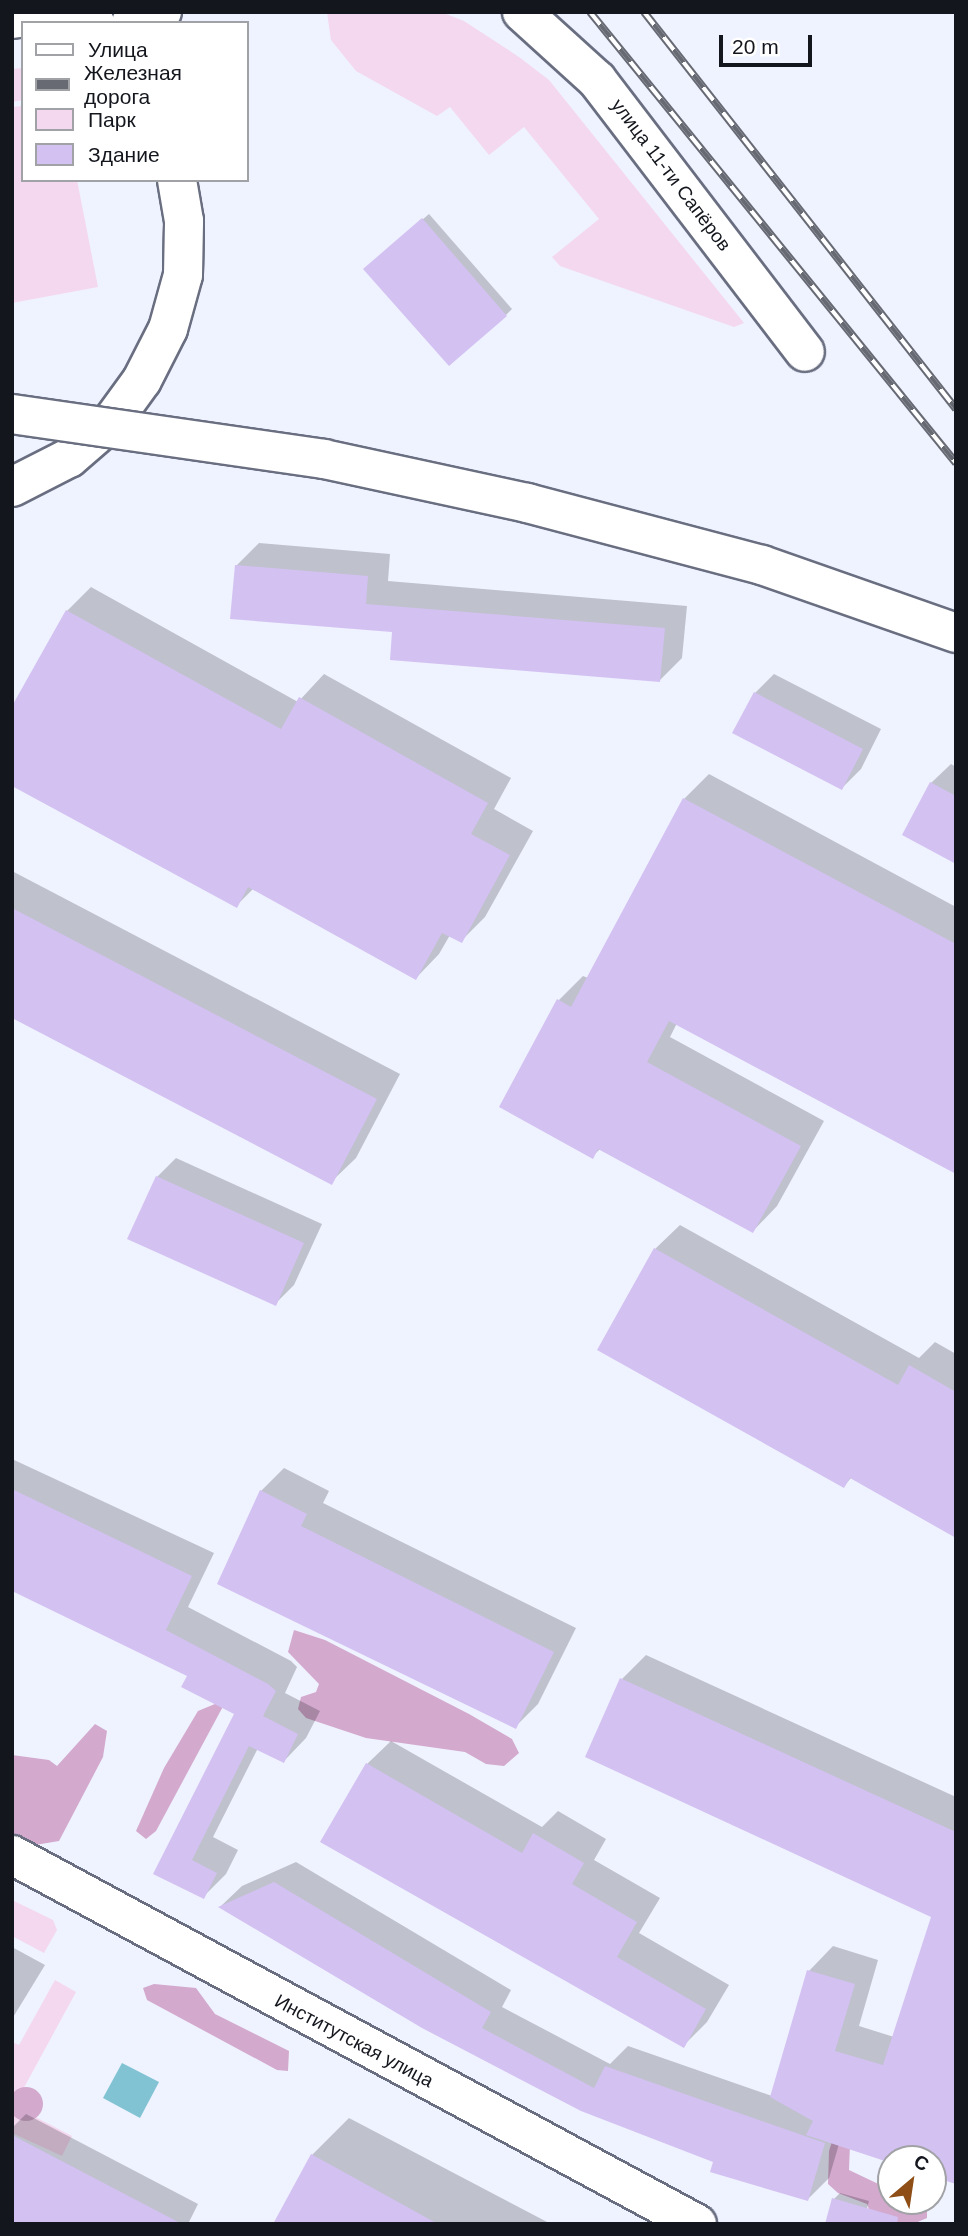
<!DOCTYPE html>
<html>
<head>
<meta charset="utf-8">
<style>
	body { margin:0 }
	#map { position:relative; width:968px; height:2236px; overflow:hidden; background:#eff2ff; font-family:Helvetica,sans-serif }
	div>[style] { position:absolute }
	.green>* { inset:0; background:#f4d8f0 }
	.forest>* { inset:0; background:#d3a9ce }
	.round { border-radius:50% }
	.water>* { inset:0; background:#81c3d3 }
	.shadow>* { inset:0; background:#0003 }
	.building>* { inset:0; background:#d3c1f2 }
	.roads { filter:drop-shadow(2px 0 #696e80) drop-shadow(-2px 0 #696e80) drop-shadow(0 2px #696e80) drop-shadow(0 -2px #696e80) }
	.minor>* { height:38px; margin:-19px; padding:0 19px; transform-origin:19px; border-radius:19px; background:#fff }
	.rail>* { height:8px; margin-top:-4px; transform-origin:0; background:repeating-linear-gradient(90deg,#fff 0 16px,#676a73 0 32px); box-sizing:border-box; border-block:2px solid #676a73 }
	.bridges { filter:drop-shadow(2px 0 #696e80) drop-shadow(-2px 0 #696e80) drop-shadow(0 2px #696e80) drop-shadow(0 -2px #696e80) }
	.major-bridge>* { height:38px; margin:-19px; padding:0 19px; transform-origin:19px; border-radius:19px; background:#fff }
	span { translate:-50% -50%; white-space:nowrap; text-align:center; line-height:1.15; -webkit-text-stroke:7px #fff; paint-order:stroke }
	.street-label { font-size:19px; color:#14161d }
	.frame { position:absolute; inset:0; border:14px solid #14161d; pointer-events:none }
	.legend { position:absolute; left:21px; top:21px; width:228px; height:161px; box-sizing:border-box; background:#fff; border:2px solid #a1a2a5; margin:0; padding:9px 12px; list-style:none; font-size:21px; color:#14161d }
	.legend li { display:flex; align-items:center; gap:14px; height:35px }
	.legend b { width:35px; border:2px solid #a1a2a5 }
	.north { position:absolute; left:877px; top:2145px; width:70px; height:70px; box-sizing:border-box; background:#fff; border:2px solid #a1a2a5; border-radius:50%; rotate:29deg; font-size:19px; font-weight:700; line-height:28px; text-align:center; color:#14161d }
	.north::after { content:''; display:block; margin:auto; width:24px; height:32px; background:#8e4e16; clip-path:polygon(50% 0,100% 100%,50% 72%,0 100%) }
	.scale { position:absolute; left:719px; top:35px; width:93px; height:32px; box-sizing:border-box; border:4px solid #14161d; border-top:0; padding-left:9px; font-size:21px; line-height:24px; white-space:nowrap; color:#14161d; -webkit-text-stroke:5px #fff; paint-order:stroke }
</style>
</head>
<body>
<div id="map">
	<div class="green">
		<i style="clip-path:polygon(327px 12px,441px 12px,464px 21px,519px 57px,549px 80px,744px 323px,734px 327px,560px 266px,552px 257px,599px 219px,524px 127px,489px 155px,450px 107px,437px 116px,356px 71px,331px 40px)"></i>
		<i style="clip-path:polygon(23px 68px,23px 100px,12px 102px,12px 69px)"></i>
		<i style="clip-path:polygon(23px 106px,23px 180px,77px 180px,98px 287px,12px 303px,12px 107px)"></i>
		<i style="clip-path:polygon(12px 1900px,53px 1920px,57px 1930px,44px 1953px,12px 1936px)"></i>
		<i style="clip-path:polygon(55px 1980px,76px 1992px,14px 2106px,72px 2136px,62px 2156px,12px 2133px,12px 2042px,19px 2045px)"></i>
	</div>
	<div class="forest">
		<i style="clip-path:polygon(294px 1630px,325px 1640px,469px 1714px,512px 1739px,519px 1753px,504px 1766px,486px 1764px,465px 1752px,366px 1738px,306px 1718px,298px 1709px,301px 1697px,316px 1692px,319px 1684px,288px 1652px)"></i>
		<i style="clip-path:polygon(227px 1699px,156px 1831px,146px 1839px,136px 1831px,164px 1768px,198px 1711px)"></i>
		<i style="clip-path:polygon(95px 1724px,107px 1731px,103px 1757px,59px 1841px,35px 1845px,12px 1835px,12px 1755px,49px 1760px,57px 1766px)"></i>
		<i style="clip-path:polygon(154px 1984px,196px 1988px,215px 2014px,289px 2051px,288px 2071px,277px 2070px,147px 2000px,143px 1988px)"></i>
		<i class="round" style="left:9px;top:2087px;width:34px;height:34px"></i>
		<i style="clip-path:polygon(837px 2126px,850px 2144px,849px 2170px,891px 2190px,891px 2201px,927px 2201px,927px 2218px,913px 2224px,887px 2221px,870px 2212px,867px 2204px,838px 2193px,828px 2184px,829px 2151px)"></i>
	</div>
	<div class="water">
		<i style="clip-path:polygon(122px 2063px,159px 2082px,140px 2118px,103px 2098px)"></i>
	</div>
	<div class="shadow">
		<i style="clip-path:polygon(429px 214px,512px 309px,506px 315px,372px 263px)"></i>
		<i style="clip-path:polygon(259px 543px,390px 554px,388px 581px,687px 606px,682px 658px,660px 680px,394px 630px,236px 566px)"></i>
		<i style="clip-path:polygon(91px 587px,298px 702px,324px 674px,511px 778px,494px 809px,533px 831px,485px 917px,461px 941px,450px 935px,439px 954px,416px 978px,254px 888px,236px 906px,67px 611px)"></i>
		<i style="clip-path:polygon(774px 674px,881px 729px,861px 769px,842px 788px,755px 693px)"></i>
		<i style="clip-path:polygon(951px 764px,956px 767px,956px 862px,931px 783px)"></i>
		<i style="clip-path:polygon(709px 774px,956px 907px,956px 1172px,677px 1023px,670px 1037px,824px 1121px,777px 1206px,753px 1231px,601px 1148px,593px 1156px,559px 1000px,583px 976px,588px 978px,684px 799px)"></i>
		<i style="clip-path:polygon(12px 871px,400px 1074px,356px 1158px,331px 1182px,12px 1016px)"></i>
		<i style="clip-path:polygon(176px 1158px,322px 1224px,294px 1285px,275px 1304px,157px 1177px)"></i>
		<i style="clip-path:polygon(680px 1225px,919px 1358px,935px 1342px,956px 1354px,956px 1536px,852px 1477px,844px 1486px,655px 1249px)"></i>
		<i style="clip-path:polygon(12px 1459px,214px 1553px,188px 1607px,291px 1661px,297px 1667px,285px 1693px,320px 1711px,306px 1738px,284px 1761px,258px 1748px,213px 1837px,238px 1850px,226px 1874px,203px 1897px,156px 1874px,236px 1713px,189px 1675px,12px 1589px)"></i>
		<i style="clip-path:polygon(284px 1468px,329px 1491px,323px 1503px,576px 1628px,538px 1704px,515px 1727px,261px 1491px)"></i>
		<i style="clip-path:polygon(646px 1655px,956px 1797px,956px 2182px,933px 2175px,933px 2159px,839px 2144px,829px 2178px,808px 2199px,715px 2161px,221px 1906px,242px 1886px,296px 1862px,511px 1990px,502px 2007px,610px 2064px,628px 2046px,772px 2096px,809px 1971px,833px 1946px,878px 1960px,859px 2026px,894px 2037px,933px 1916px,622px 1679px)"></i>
		<i style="clip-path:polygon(391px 1741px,542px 1827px,558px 1811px,606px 1839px,594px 1860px,660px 1898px,639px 1933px,729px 1985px,707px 2022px,684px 2045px,367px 1764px)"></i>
		<i style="clip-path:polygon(12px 1947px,45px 1965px,12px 2019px)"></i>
		<i style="clip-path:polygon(26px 2114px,198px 2204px,188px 2224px,12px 2224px,12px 2128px)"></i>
		<i style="clip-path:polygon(349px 2118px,551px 2224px,278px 2224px,312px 2155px)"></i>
		<i style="clip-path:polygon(840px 2193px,869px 2201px,863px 2222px,834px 2199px)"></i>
	</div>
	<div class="building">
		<i style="clip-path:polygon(422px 218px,507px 316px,449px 366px,363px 269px)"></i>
		<i style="clip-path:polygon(235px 565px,368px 576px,366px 604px,665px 628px,660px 682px,390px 660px,392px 632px,230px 619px)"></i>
		<i style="clip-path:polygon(66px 610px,281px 729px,299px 697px,488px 803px,471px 834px,510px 855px,462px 943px,442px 933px,416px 980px,248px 887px,237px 908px,12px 786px,12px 706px)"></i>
		<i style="clip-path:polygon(754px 692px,863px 749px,842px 790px,732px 733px)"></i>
		<i style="clip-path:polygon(930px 782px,956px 796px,956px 864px,902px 835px)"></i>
		<i style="clip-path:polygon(683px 798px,956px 944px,956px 1174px,669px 1021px,647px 1062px,801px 1146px,753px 1233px,598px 1149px,593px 1159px,499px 1107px,557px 999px,571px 1007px)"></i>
		<i style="clip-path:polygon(12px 908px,377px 1099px,332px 1185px,12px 1018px)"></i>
		<i style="clip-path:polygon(156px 1176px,304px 1243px,276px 1306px,127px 1239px)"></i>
		<i style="clip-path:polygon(654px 1248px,898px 1385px,909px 1365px,956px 1392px,956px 1538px,850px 1478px,844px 1488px,597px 1350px)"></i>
		<i style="clip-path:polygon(12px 1489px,192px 1576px,166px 1630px,268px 1684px,276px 1691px,263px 1716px,298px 1734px,284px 1763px,249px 1746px,192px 1860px,217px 1873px,204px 1899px,153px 1874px,234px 1714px,181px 1687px,187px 1676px,12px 1591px)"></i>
		<i style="clip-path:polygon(260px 1490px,307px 1514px,301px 1526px,554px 1652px,516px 1729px,217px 1584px)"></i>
		<i style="clip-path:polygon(620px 1678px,956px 1832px,956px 2184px,933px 2177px,933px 2159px,891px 2159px,891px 2163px,806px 2135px,813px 2121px,770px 2097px,807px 1970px,855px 1984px,835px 2051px,883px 2065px,931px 1917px,585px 1757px)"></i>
		<i style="clip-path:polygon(366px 1763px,522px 1853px,533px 1833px,584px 1863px,572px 1884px,637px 1922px,617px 1957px,706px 2009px,684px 2048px,320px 1842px)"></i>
		<i style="clip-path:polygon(274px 1882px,491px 2012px,482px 2028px,594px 2088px,605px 2066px,825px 2143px,808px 2201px,710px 2172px,713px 2162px,581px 2111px,422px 2028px,218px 1907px)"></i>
		<i style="clip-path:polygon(12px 2135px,182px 2224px,12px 2224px)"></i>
		<i style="clip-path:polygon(311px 2154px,438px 2224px,273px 2224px)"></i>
		<i style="clip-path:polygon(832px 2198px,898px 2217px,897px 2224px,825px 2224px)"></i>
	</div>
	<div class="roads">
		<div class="minor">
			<i style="left:522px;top:12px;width:101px;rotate:42.2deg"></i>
			<i style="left:597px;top:80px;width:342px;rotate:52.6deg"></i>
			<i style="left:12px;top:19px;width:37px;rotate:-8deg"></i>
			<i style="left:49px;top:14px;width:47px;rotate:11.1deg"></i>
			<i style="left:131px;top:23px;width:33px;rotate:-20deg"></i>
			<i style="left:12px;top:487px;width:64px;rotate:-27deg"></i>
			<i style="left:69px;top:458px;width:58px;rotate:-40.8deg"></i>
			<i style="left:113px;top:420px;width:49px;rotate:-54.1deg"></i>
			<i style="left:142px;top:380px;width:57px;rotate:-63deg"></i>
			<i style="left:168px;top:329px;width:56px;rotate:-74.5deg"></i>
			<i style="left:183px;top:275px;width:54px;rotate:-88.9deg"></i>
			<i style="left:184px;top:221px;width:42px;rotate:-99.7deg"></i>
			<i style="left:12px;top:1855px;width:778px;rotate:28.31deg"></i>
		</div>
	</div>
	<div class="rail">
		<i style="left:590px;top:12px;width:581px;rotate:50.94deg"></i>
		<i style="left:644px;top:12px;width:505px;rotate:51.84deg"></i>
	</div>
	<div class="bridges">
		<div class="major-bridge">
			<i style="left:12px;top:414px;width:315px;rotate:8.2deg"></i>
			<i style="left:324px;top:459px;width:208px;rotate:12.2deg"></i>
			<i style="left:527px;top:503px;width:243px;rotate:14.8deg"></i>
			<i style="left:762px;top:565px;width:206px;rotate:19.3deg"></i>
		</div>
	</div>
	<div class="street-label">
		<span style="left:671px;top:175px;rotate:53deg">улица 11-ти Сапёров</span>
		<span style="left:354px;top:2041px;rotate:28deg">Институтская улица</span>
	</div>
	<div class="frame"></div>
	<ul class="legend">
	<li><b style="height:9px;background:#fff"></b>Улица</li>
	<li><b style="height:9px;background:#676a73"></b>Железная дорога</li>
	<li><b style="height:19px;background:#f4d8f0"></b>Парк</li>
	<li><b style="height:19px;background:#d3c1f2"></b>Здание</li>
	</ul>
	<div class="north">С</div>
	<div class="scale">20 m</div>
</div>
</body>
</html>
